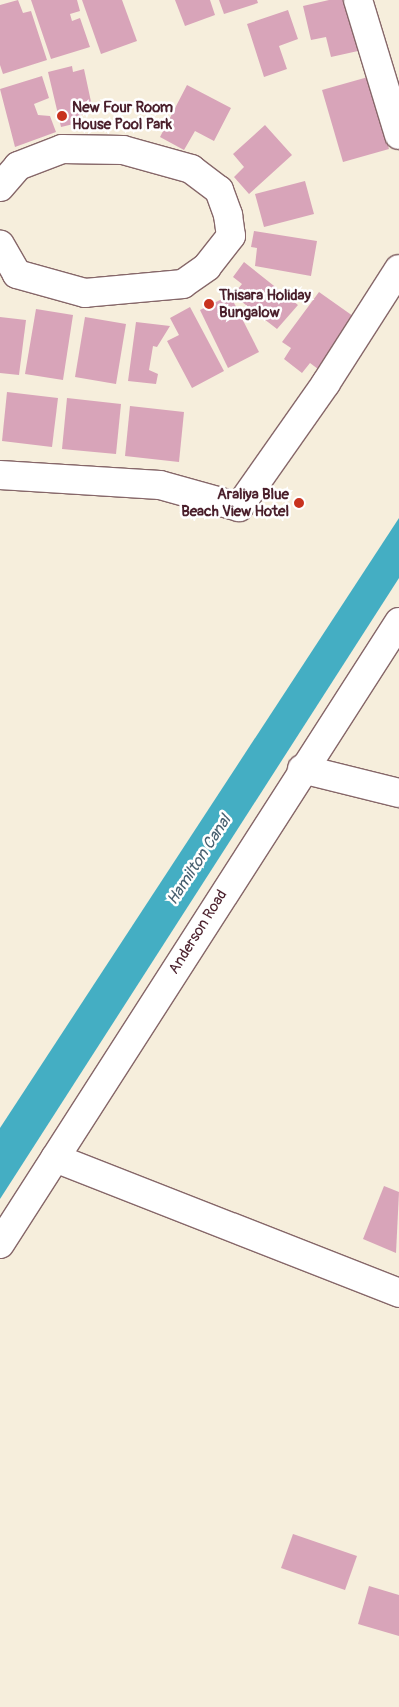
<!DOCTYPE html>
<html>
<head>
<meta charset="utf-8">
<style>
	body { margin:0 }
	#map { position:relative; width:399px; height:1707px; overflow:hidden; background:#f6eedc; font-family:Pangolin,sans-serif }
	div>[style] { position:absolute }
	.water>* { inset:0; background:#44aec3 }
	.building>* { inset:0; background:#d8a4b9 }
	.roads { filter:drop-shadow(1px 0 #866769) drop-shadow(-1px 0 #866769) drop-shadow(0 1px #866769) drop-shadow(0 -1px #866769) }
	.minor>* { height:28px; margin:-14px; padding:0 14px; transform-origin:14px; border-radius:14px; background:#fff }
	.dots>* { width:14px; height:14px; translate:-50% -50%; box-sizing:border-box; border:2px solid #fff; border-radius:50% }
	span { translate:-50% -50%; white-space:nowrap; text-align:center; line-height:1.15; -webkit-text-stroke:5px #fff; paint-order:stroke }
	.poi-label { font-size:15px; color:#4a1f2b; font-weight:700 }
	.left { translate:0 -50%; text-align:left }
	.right { translate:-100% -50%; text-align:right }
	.street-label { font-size:15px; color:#4a1f2b }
	.water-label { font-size:16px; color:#475f6f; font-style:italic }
</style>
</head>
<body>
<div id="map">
	<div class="water">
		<i style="clip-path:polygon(399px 518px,399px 578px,0 1199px,0 1128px)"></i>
	</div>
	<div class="building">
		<i style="clip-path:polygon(18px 0,23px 13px,31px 11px,47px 60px,3px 74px,0 65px,0 5px)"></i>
		<i style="clip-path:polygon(31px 0,77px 0,80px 11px,70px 14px,72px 21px,80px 18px,90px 47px,51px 59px)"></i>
		<i style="clip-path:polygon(82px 0,122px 0,137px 41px,101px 54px)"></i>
		<i style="clip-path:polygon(175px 0,210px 0,215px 15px,185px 26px)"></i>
		<i style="clip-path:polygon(219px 0,257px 0,258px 3px,224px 14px)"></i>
		<i style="clip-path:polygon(329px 0,346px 0,358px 51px,331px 57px,326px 37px,311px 40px,303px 6px)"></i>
		<i style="clip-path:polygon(288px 10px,298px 39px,279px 46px,287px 69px,264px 77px,247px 24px)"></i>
		<i style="clip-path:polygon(72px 66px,73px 72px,84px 69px,93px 111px,80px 115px,82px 122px,61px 127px,48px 72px)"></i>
		<i style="clip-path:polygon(42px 76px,49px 98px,34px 104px,38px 115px,50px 116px,56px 132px,15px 147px,0 89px)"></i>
		<i style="clip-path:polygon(368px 77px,389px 149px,343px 162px,322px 90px)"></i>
		<i style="clip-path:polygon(187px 85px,231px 108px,214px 141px,195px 131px,184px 150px,160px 137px)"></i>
		<i style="clip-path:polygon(265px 125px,292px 155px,249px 194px,234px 177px,244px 167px,233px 154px)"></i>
		<i style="clip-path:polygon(305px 181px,314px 214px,264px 227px,255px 194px)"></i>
		<i style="clip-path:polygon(254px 231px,317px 241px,311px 276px,255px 266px,257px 248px,251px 247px)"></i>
		<i style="clip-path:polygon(244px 262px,298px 305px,277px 329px,233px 295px,242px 284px,233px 277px)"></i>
		<i style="clip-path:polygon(319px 292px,360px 321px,322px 372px,310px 363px,302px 373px,284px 359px,291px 348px,282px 342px)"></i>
		<i style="clip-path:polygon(230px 295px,259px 352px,228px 368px,200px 310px)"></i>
		<i style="clip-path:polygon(190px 307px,224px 371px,192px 388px,167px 341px,179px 335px,170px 318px)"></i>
		<i style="clip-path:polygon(36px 309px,73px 315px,63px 380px,25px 374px)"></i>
		<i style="clip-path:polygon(0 317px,26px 320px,19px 375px,0 373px)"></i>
		<i style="clip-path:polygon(85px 317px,126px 324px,116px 384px,75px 377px)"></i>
		<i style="clip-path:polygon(136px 322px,170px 326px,157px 347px,153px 346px,149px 370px,158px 374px,156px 384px,128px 381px)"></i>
		<i style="clip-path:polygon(7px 392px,58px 398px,52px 447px,2px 441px)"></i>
		<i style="clip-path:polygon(67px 398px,121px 404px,116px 454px,62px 449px)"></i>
		<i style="clip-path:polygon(130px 406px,184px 412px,179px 462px,125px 456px)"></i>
		<i style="clip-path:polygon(384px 1186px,399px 1192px,396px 1253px,363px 1239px)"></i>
		<i style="clip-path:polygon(293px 1534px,357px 1556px,345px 1590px,281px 1568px)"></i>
		<i style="clip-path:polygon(369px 1586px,399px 1595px,399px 1636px,358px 1624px)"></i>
	</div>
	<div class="roads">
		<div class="minor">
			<i style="left:358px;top:0;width:141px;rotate:73.1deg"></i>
			<i style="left:0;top:187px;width:28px;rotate:-49deg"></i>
			<i style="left:18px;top:166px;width:47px;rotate:-21.1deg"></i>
			<i style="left:62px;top:149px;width:61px;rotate:0.9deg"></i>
			<i style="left:123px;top:150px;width:71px;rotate:15.6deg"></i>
			<i style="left:191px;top:169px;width:35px;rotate:37deg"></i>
			<i style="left:219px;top:190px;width:27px;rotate:70deg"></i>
			<i style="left:228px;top:215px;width:21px;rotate:82deg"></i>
			<i style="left:231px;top:236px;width:39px;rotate:128deg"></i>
			<i style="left:207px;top:267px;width:29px;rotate:145deg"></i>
			<i style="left:183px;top:284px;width:98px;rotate:174.8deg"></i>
			<i style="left:85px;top:293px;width:71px;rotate:-164.4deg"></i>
			<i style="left:17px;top:274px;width:34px;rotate:-120deg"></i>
			<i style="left:0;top:475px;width:160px;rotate:3.6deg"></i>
			<i style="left:160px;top:485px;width:82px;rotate:15.6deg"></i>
			<i style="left:239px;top:507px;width:151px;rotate:-54.9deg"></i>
			<i style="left:326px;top:383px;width:135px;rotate:-57.4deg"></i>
			<i style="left:302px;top:769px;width:100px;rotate:13.9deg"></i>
			<i style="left:55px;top:1158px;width:370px;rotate:21.4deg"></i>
			<i style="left:0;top:1244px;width:739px;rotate:-57.32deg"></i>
		</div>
	</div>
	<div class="dots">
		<i style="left:62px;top:116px;background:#c8321e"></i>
		<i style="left:209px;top:304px;background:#c8321e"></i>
		<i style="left:299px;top:503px;background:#c8321e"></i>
	</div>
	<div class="poi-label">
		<span class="left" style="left:72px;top:116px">New Four Room<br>House Pool Park</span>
		<span class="left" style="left:219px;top:304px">Thisara Holiday<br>Bungalow</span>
		<span class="right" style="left:289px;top:503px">Araliya Blue<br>Beach View Hotel</span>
	</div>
	<div class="street-label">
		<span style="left:198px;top:932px;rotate:-58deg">Anderson Road</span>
	</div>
	<div class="water-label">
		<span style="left:199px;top:860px;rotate:-57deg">Hamilton Canal</span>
	</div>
</div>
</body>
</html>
